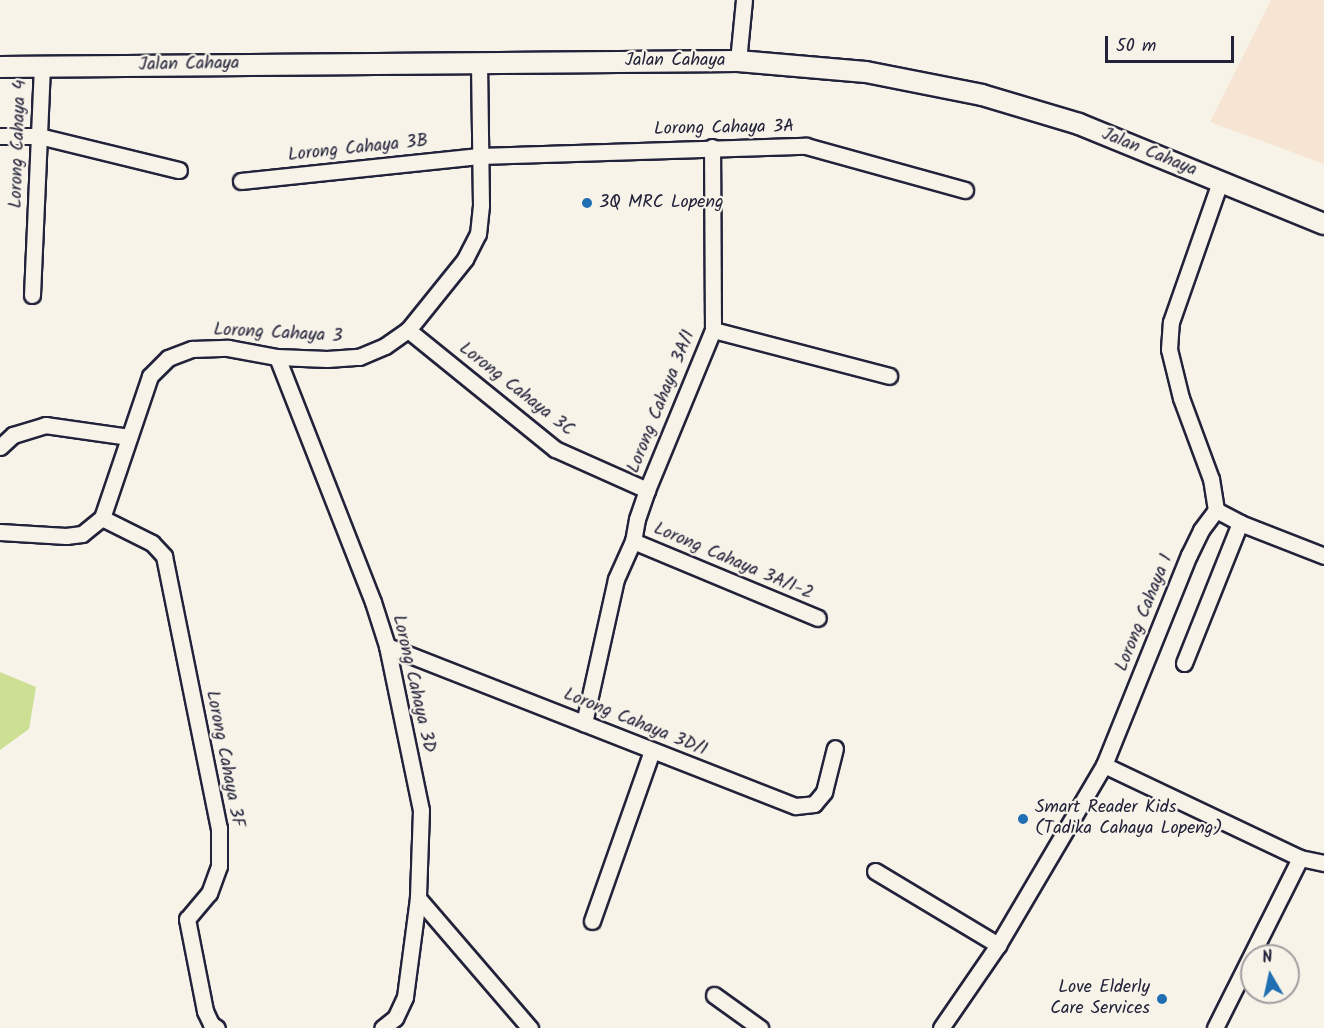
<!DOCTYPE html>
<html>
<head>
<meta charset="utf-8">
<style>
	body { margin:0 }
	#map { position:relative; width:1324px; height:1028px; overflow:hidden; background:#f7f3e8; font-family:Kalam,sans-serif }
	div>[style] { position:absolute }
	.built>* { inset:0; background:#f6e5d3 }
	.green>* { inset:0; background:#ccdf93 }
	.roads { filter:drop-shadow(2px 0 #22223b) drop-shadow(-2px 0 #22223b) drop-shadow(0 2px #22223b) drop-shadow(0 -2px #22223b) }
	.minor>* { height:15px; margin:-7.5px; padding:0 7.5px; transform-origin:7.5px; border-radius:7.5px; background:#f7f3e8 }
	.tertiary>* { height:20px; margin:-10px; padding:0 10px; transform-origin:10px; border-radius:10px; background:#f7f3e8 }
	.dots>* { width:16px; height:16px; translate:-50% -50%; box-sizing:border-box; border:3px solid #f7f3e8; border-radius:50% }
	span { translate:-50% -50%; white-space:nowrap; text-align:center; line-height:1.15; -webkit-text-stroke:4.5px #f7f3e8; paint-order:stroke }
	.street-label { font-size:18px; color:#22223b }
	.poi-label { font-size:18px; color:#22223b }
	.left { translate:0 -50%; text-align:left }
	.right { translate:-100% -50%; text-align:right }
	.north { position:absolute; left:1240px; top:944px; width:60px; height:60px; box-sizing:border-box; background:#f7f3e8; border:2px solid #a29fa3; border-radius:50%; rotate:351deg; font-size:16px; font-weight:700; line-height:24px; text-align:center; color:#22223b }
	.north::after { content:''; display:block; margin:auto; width:21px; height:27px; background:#1f6fb2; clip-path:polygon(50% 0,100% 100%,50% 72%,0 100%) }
	.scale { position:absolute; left:1105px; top:36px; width:129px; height:27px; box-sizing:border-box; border:3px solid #22223b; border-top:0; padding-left:8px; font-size:18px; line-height:21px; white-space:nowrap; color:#22223b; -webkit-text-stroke:4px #f7f3e8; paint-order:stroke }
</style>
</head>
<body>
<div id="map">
	<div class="built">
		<i style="clip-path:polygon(1271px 0,1324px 0,1324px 164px,1210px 122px)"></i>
	</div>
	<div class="green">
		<i style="clip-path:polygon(0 672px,36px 687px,29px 729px,0 750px)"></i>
	</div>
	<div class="roads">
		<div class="minor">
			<i style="left:738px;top:61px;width:61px;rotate:-84.4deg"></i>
			<i style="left:0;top:136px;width:39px"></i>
			<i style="left:39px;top:136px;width:144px;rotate:13.7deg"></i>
			<i style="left:241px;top:181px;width:239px;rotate:-6deg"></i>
			<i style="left:479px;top:156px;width:327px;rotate:-1.8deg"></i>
			<i style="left:806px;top:146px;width:165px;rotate:15.5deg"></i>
			<i style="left:32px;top:295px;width:229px;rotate:-87.5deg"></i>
			<i style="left:408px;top:330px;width:189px;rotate:39deg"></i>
			<i style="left:555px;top:449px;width:101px;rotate:24deg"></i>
			<i style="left:647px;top:490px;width:31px;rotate:109deg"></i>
			<i style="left:637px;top:519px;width:22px;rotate:100deg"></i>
			<i style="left:633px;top:541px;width:42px;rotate:114.1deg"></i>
			<i style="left:616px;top:579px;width:148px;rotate:102.5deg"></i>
			<i style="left:713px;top:330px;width:182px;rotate:14.6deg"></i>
			<i style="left:277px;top:357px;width:263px;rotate:68.6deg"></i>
			<i style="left:373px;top:602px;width:46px;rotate:72.3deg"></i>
			<i style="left:387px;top:646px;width:167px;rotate:78.3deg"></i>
			<i style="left:421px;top:810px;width:88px;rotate:92deg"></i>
			<i style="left:418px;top:898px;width:100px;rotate:97.5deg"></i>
			<i style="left:405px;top:997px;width:23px;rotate:115deg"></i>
			<i style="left:395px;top:1018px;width:16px;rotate:142deg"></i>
			<i style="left:0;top:447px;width:18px;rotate:-43deg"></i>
			<i style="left:13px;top:435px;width:34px;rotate:-17deg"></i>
			<i style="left:45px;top:425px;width:85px;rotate:8.1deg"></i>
			<i style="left:647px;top:490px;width:173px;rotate:-67.6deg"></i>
			<i style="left:713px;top:330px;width:183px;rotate:-90.3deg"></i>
			<i style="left:1216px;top:510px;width:27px;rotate:28deg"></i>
			<i style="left:1240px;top:523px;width:90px;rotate:21.4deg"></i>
			<i style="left:102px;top:518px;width:56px;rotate:26.6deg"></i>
			<i style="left:152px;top:543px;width:18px;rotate:47deg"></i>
			<i style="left:164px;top:556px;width:278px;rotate:78.6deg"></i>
			<i style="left:219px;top:828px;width:38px;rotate:90deg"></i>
			<i style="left:219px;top:866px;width:29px;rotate:110deg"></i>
			<i style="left:209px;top:893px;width:34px;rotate:130deg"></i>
			<i style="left:187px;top:919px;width:94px;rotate:78.9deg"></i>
			<i style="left:205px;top:1011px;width:14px;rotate:65deg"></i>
			<i style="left:211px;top:1024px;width:7px;rotate:34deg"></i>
			<i style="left:0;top:532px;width:66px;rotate:3.5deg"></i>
			<i style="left:66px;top:536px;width:16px;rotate:-7deg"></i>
			<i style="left:82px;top:534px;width:26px;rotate:-39deg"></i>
			<i style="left:102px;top:518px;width:150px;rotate:-71.3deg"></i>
			<i style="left:150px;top:376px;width:25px;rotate:-45deg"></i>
			<i style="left:168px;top:358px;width:26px;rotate:-21deg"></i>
			<i style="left:192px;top:349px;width:36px;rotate:-2deg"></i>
			<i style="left:228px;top:348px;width:50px;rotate:10.4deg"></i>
			<i style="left:277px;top:357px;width:50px;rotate:2.3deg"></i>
			<i style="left:327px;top:359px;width:32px;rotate:-4deg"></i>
			<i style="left:359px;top:357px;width:28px;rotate:-23deg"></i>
			<i style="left:385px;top:346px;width:28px;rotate:-35deg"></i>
			<i style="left:408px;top:330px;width:91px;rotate:-51.2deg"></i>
			<i style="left:465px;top:259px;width:28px;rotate:-63deg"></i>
			<i style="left:478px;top:234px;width:29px;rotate:-84deg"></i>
			<i style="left:481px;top:205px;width:144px;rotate:-90.8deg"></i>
			<i style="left:633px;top:541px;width:200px;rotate:22.6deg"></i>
			<i style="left:387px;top:646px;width:439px;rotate:21.4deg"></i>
			<i style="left:796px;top:806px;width:18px;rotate:-6deg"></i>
			<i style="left:814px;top:804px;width:16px;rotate:-50deg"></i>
			<i style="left:824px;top:792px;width:45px;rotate:-76deg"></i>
			<i style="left:1184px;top:663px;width:151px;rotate:-68.2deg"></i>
			<i style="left:1104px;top:765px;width:217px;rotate:25.4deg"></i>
			<i style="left:1300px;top:858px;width:25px;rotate:12deg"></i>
			<i style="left:875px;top:871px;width:144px;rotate:31deg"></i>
			<i style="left:418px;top:898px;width:172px;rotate:49.3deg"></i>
			<i style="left:592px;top:921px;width:180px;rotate:-70.6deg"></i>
			<i style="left:714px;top:995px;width:57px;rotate:35.7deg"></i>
			<i style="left:941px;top:1028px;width:101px;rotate:-55.5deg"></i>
			<i style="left:998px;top:945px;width:209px;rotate:-59.5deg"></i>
			<i style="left:1104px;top:765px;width:227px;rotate:-68deg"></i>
			<i style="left:1189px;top:555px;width:28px;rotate:-64deg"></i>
			<i style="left:1201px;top:530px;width:25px;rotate:-53deg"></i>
			<i style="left:1216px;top:510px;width:31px;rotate:-99deg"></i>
			<i style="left:1211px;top:479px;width:86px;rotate:-110.3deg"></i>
			<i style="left:1181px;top:398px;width:50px;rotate:-103.8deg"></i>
			<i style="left:1169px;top:349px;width:27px;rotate:-86deg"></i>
			<i style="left:1171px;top:322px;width:148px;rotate:-70.7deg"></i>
			<i style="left:1215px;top:1028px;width:190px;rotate:-63.4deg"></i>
		</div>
		<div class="tertiary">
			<i style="left:0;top:67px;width:738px;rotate:-0.47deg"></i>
			<i style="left:738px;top:61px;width:128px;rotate:4.9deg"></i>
			<i style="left:866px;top:72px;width:118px;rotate:11.2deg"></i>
			<i style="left:982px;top:95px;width:101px;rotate:16.6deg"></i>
			<i style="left:1079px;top:124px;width:265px;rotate:22.2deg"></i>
		</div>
	</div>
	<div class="dots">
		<i style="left:587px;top:203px;background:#1f6fb2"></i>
		<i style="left:1023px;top:819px;background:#1f6fb2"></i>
		<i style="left:1162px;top:999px;background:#1f6fb2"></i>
	</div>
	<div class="street-label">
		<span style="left:675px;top:61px">Jalan Cahaya</span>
		<span style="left:189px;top:65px;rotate:-1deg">Jalan Cahaya</span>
		<span style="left:724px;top:129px;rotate:-1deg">Lorong Cahaya 3A</span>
		<span style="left:19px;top:144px;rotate:-88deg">Lorong Cahaya 4</span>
		<span style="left:358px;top:149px;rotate:-6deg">Lorong Cahaya 3B</span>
		<span style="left:1149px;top:153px;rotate:22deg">Jalan Cahaya</span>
		<span style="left:278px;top:334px;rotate:3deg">Lorong Cahaya 3</span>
		<span style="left:516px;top:390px;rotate:38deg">Lorong Cahaya 3C</span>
		<span style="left:662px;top:402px;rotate:-68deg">Lorong Cahaya 3A/1</span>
		<span style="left:733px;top:562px;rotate:23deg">Lorong Cahaya 3A/1-2</span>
		<span style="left:1145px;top:613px;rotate:-68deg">Lorong Cahaya 1</span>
		<span style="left:413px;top:684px;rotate:77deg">Lorong Cahaya 3D</span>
		<span style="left:635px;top:723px;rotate:22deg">Lorong Cahaya 3D/1</span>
		<span style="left:224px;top:759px;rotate:79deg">Lorong Cahaya 3F</span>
	</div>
	<div class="poi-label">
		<span class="left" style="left:599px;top:203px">3Q MRC Lopeng</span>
		<span class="left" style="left:1035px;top:819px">Smart Reader Kids<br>(Tadika Cahaya Lopeng)</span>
		<span class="right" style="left:1150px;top:999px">Love Elderly<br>Care Services</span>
	</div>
	<div class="north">N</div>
	<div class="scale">50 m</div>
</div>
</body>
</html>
